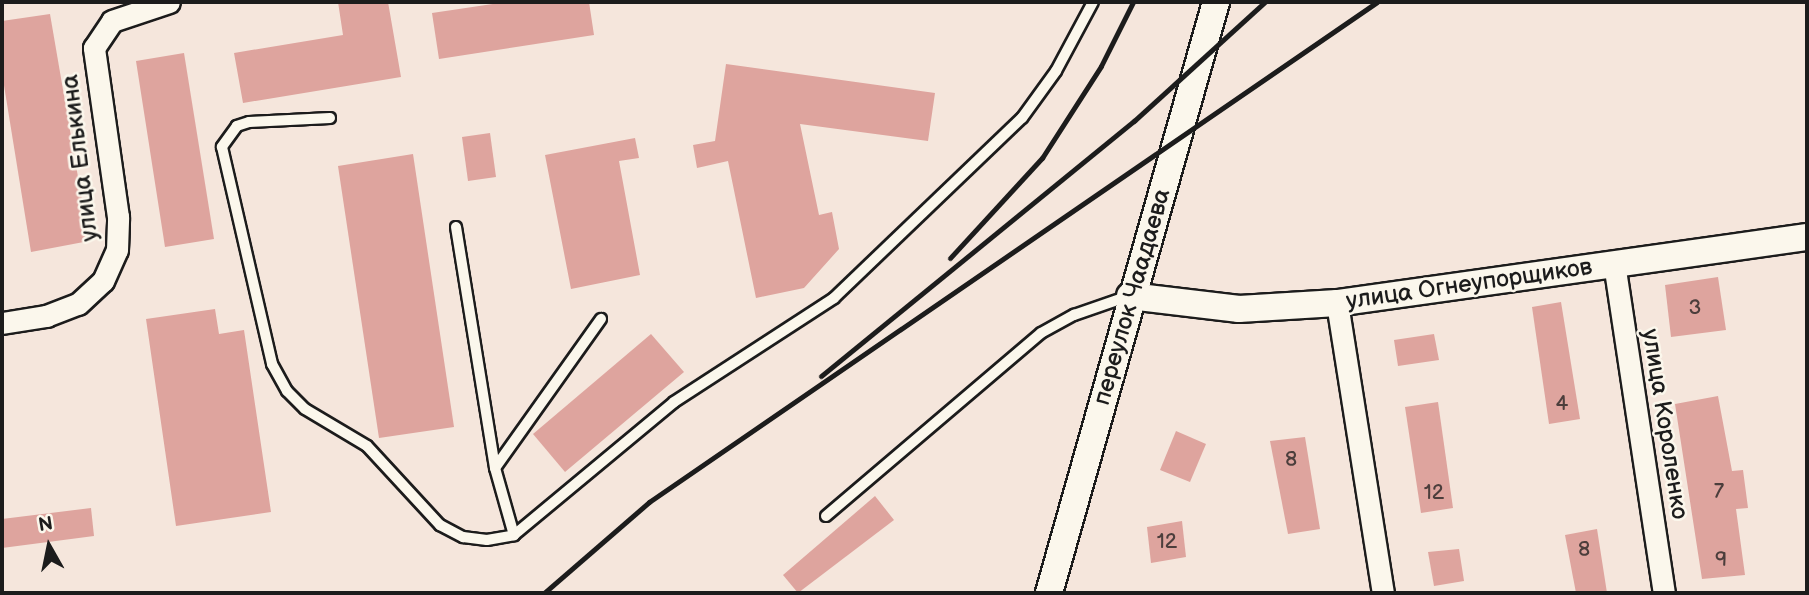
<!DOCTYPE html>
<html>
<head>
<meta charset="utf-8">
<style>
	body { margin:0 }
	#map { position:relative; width:1809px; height:595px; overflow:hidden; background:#f5e6dc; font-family:"Balsamiq Sans",sans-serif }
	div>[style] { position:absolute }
	.building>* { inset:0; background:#dea49e }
	.roads { filter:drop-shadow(2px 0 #1c1c1c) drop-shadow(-2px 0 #1c1c1c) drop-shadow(0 2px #1c1c1c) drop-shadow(0 -2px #1c1c1c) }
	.service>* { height:10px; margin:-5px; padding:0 5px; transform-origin:5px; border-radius:5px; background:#fbf7ec }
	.minor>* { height:21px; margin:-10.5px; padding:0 10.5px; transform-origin:10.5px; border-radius:10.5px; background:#fbf7ec }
	.tertiary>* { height:26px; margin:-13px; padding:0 13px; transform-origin:13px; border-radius:13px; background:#fbf7ec }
	.rail>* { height:5px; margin:-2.5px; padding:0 2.5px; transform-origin:2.5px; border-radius:2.5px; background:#1c1c1c }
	span { translate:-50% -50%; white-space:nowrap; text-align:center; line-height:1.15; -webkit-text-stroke:5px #fbf7ec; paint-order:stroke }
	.number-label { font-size:21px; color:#4c3e3c }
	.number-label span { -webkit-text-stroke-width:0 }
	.street-label { font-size:24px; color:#1c1c1c }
	.frame { position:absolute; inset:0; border:4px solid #1c1c1c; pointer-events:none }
	.north { position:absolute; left:14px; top:511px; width:70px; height:70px; -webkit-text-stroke:5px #fbf7ec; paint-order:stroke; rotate:351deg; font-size:19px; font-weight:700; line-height:28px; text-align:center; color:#1c1c1c }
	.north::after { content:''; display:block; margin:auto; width:24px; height:32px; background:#1c1c1c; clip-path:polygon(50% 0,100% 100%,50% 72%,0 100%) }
</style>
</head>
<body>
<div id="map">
	<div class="building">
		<i style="clip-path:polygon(338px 2px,388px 2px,401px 77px,243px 103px,234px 53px,343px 35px)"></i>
		<i style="clip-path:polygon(506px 2px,589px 2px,594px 35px,439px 59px,432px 13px)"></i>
		<i style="clip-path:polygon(50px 14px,89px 241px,31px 252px,2px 73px,2px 21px)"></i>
		<i style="clip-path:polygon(184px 53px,214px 239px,165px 247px,136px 61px)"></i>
		<i style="clip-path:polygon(726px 64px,935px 93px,928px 141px,800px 124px,819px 215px,832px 212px,839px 249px,804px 288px,756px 298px,728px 161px,697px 168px,693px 145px,715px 141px)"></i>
		<i style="clip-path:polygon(490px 133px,496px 177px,468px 181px,462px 137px)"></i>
		<i style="clip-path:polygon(635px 138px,639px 158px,619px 161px,640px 275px,571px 289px,545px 155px)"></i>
		<i style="clip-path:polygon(413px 154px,454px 427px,379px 438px,338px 166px)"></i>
		<i style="clip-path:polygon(1718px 277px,1726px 330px,1671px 337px,1665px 285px)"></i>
		<i style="clip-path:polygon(1561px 302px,1580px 419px,1549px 424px,1532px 307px)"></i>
		<i style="clip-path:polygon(215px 309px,219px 334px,244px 330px,271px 512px,176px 526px,146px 319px)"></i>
		<i style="clip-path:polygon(651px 334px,684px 372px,565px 472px,533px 434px)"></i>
		<i style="clip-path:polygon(1434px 334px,1439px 360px,1398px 366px,1394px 340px)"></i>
		<i style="clip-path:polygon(1718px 396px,1732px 471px,1743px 470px,1748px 508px,1736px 509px,1745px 575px,1702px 579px,1675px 404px)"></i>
		<i style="clip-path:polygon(1438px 402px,1453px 508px,1421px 513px,1405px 407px)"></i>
		<i style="clip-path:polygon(1176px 431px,1206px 444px,1190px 482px,1160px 470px)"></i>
		<i style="clip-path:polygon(1305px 437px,1320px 529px,1288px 534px,1270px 441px)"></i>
		<i style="clip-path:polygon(875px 496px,894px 520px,798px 593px,783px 575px)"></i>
		<i style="clip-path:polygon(91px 508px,94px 536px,2px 548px,2px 519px)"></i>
		<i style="clip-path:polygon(1182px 521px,1186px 557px,1151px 563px,1147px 527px)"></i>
		<i style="clip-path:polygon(1597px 529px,1607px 593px,1576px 593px,1565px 535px)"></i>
		<i style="clip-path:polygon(1459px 549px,1464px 581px,1434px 586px,1428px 552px)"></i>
	</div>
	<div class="roads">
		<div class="service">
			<i style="left:330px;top:118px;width:81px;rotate:177.2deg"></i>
			<i style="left:249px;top:122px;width:13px;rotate:162deg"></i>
			<i style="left:237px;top:126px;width:26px;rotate:126deg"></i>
			<i style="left:222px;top:147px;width:223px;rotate:77deg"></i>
			<i style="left:272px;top:364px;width:31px;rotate:61deg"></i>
			<i style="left:287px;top:391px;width:25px;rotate:45deg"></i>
			<i style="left:305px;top:409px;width:72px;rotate:30.8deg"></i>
			<i style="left:367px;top:446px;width:108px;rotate:47.3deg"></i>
			<i style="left:440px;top:525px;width:26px;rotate:28deg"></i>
			<i style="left:463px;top:537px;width:24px;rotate:7deg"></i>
			<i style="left:487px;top:540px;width:27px;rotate:-10deg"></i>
			<i style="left:456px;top:227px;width:244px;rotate:80.8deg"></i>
			<i style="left:495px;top:468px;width:70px;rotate:74.2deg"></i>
			<i style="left:514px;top:535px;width:208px;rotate:-39.7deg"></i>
			<i style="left:674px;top:402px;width:191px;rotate:-33deg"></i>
			<i style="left:834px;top:298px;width:260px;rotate:-43.8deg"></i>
			<i style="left:1022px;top:118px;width:58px;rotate:-54.1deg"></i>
			<i style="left:1056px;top:71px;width:78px;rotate:-61.8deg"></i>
			<i style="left:495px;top:468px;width:183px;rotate:-54.6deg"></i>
			<i style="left:826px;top:516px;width:282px;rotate:-40.4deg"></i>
			<i style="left:1041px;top:333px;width:38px;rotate:-29deg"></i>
			<i style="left:1074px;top:315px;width:58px;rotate:-19.1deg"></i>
		</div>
		<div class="minor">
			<i style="left:1614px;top:263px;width:334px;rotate:81.4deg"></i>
			<i style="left:1337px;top:303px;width:294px;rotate:81deg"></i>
			<i style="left:2px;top:323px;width:45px;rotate:-9deg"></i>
			<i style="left:46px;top:316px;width:34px;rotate:-21deg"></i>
			<i style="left:78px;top:304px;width:34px;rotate:-43deg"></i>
			<i style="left:103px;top:281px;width:34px;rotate:-66deg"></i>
			<i style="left:117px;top:250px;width:33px;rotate:-88deg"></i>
			<i style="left:118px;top:217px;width:171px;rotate:-98.1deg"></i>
			<i style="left:94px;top:48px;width:32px;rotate:-56deg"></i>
			<i style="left:112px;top:21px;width:60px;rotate:-18.4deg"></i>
		</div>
		<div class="tertiary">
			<i style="left:1130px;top:296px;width:110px;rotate:6.8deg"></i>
			<i style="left:1239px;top:309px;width:98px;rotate:-3.5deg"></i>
			<i style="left:1337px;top:303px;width:475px;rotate:-8deg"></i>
			<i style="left:1049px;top:593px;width:614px;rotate:-74.22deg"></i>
		</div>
	</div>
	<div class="rail">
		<i style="left:950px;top:258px;width:136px;rotate:-47.4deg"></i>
		<i style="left:1042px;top:158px;width:109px;rotate:-57.3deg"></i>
		<i style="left:1101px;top:66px;width:72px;rotate:-63.4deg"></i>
		<i style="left:821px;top:376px;width:404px;rotate:-39.2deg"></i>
		<i style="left:1134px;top:121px;width:177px;rotate:-42.3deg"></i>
		<i style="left:544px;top:593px;width:139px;rotate:-40.9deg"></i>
		<i style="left:649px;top:502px;width:883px;rotate:-34.48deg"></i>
	</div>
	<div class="number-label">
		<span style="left:1695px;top:308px">3</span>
		<span style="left:1562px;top:404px">4</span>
		<span style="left:1291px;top:460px">8</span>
		<span style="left:1719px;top:492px">7</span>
		<span style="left:1434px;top:493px">12</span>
		<span style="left:1167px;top:542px">12</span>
		<span style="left:1584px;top:550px">8</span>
		<span style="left:1721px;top:560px">9</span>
	</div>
	<div class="street-label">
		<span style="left:80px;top:158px;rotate:-97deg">улица Елькина</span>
		<span style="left:1469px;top:284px;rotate:-8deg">улица Огнеупорщиков</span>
		<span style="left:1132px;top:297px;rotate:-74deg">переулок Чаадаева</span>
		<span style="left:1665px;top:424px;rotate:81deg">улица Короленко</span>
	</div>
	<div class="frame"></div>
	<div class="north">N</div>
</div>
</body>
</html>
